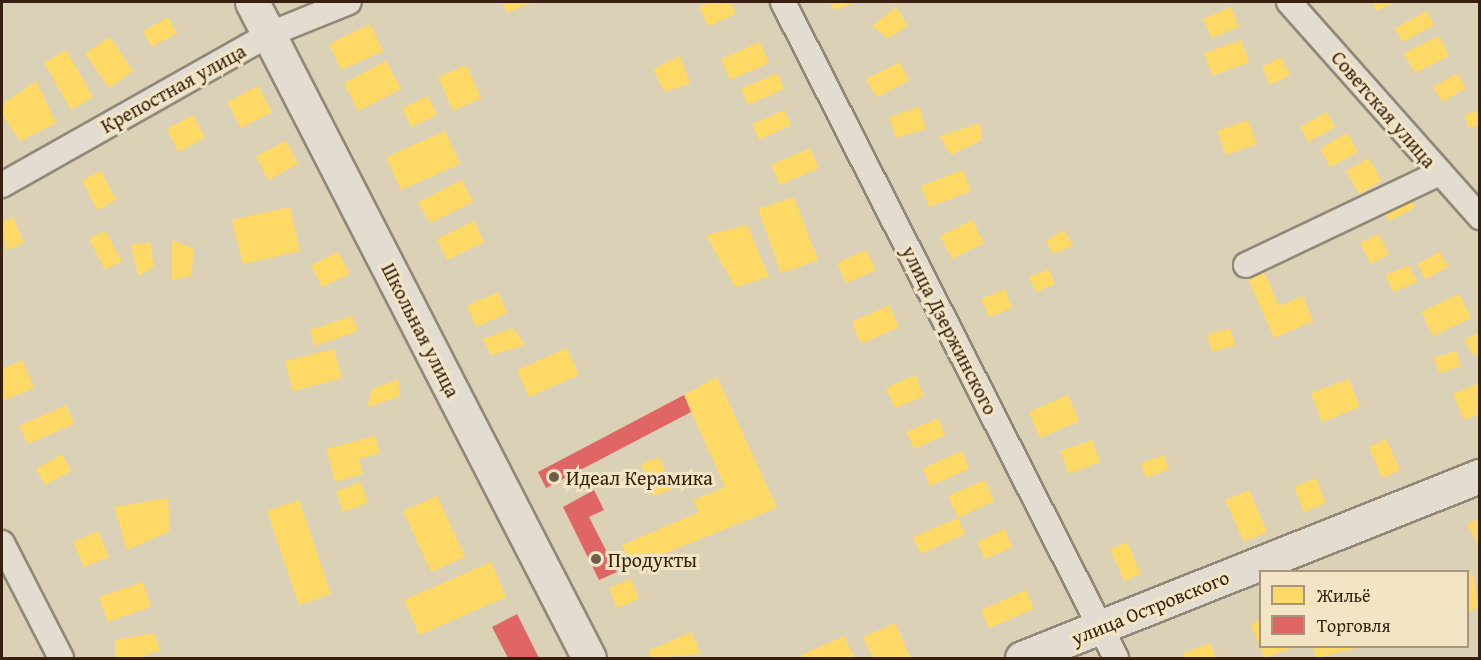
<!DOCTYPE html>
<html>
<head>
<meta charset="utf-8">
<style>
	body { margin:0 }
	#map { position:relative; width:1481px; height:660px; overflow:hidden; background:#dbd1b6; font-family:"Gentium Book Plus",serif }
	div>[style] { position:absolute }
	.homes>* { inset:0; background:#ffd966 }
	.shops>* { inset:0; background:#e06666 }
	.roads { filter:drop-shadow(2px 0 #918878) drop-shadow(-2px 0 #918878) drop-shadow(0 2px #918878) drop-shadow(0 -2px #918878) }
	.street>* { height:24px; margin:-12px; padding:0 12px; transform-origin:12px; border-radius:12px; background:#e2ddd0 }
	.secondary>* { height:33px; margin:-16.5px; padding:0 16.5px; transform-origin:16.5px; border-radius:16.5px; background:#e2ddd0 }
	.dots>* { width:16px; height:16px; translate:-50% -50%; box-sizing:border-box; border:3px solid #f1e5c6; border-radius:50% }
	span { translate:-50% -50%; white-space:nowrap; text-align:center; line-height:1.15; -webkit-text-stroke:6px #f1e5c6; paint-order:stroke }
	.street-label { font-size:20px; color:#372010 }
	.poi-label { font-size:20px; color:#372010 }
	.left { translate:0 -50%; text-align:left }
	.frame { position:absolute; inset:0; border:3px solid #372010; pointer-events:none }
	.legend { position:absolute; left:1259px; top:570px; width:210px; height:78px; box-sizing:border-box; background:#f1e5c6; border:2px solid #a7967d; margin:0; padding:8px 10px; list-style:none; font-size:18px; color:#372010 }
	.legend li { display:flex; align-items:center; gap:12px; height:30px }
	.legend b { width:30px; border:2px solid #a7967d }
</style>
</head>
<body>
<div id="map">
	<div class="homes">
		<i style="clip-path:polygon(502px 2px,533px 2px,507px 13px)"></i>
		<i style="clip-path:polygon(711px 2px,730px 2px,736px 14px,708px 26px,699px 7px)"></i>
		<i style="clip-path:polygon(830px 2px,857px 2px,834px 10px)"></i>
		<i style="clip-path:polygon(1372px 2px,1394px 2px,1377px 11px)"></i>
		<i style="clip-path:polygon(896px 7px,908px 26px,888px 38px,872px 26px)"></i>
		<i style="clip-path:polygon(1231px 7px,1239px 27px,1211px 38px,1203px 19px)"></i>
		<i style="clip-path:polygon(1427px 11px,1434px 25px,1402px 42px,1395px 28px)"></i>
		<i style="clip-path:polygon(168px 17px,177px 33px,152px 47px,143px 31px)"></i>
		<i style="clip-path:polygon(370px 24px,383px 51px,341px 70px,329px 44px)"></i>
		<i style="clip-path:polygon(1439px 36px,1449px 56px,1415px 73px,1404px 53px)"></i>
		<i style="clip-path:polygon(110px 37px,133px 71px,109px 88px,85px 53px)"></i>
		<i style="clip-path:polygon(1241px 40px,1249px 62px,1212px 76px,1204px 53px)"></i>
		<i style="clip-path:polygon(760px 42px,769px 63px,730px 80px,721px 59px)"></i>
		<i style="clip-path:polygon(66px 50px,93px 97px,71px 110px,44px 63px)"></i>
		<i style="clip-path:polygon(680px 56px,690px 83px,664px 92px,653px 69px)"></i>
		<i style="clip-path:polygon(1281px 57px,1290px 75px,1270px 85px,1262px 67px)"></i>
		<i style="clip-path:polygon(386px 61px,401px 89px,358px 111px,344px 83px)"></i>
		<i style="clip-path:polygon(900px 62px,909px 81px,876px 97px,866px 79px)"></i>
		<i style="clip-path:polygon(466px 65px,481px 98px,453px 111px,438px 77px)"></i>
		<i style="clip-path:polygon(777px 73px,784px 89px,748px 105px,741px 89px)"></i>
		<i style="clip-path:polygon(1457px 73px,1466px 88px,1442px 102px,1433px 87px)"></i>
		<i style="clip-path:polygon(36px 81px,56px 123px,20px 141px,2px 114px,2px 104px)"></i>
		<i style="clip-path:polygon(258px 86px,272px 112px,241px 128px,227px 102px)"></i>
		<i style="clip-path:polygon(428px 96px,437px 115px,411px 127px,402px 108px)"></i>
		<i style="clip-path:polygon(919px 107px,926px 129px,896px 138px,889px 117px)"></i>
		<i style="clip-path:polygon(784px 110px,791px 125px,759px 140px,752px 124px)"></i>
		<i style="clip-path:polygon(1479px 110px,1479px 125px,1469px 129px,1464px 115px)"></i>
		<i style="clip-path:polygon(1327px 112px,1335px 127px,1308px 142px,1300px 127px)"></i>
		<i style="clip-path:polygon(193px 115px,205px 138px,178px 152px,167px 129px)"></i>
		<i style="clip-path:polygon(1248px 120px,1257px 144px,1226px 155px,1217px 131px)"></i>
		<i style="clip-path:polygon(980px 123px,982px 140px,951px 155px,939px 136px)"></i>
		<i style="clip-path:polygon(445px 131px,460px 164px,401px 190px,386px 157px)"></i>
		<i style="clip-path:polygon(1347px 133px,1358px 152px,1330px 167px,1320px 149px)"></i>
		<i style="clip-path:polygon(286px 141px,298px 164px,268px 180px,256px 156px)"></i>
		<i style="clip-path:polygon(810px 148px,819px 168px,780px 185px,771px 165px)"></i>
		<i style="clip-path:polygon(1369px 158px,1381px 181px,1359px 194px,1346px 171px)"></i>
		<i style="clip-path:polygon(963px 170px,971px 191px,929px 207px,921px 186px)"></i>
		<i style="clip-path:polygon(101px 171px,116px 200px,97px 210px,82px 180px)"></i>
		<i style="clip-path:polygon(462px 180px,473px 202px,430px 223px,418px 202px)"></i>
		<i style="clip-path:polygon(1408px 192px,1415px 207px,1389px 221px,1381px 206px)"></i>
		<i style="clip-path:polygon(794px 197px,818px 260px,781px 273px,758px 209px)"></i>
		<i style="clip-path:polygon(290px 207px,300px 251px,243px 264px,232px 220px)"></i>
		<i style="clip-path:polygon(13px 217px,24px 243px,6px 250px,2px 222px)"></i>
		<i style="clip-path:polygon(972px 220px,984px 243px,952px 259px,940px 236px)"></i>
		<i style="clip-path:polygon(474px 221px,484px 242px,447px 260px,437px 239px)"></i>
		<i style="clip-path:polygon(747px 225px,769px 277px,735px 287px,706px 235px)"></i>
		<i style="clip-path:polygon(1064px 230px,1073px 246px,1053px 254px,1046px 241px)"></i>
		<i style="clip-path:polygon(105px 231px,122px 261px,105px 270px,89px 239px)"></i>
		<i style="clip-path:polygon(1378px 234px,1389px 254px,1371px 264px,1360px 243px)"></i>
		<i style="clip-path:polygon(172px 240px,194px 249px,191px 276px,172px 280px)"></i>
		<i style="clip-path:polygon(150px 242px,154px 267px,138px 276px,131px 245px)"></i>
		<i style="clip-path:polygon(866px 250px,876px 270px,846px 283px,837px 263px)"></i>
		<i style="clip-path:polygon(338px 252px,350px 274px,322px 287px,311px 265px)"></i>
		<i style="clip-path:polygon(1440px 252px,1448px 267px,1425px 279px,1417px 264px)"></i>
		<i style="clip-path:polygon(1409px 265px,1417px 282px,1393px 292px,1385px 275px)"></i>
		<i style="clip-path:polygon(1049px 269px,1055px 284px,1036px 292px,1029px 277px)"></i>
		<i style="clip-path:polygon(1264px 272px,1279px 306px,1303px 296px,1313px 321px,1274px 338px,1248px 279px)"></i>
		<i style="clip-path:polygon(1005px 289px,1012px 308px,989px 317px,981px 299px)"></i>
		<i style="clip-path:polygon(498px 292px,507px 313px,476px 327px,467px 306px)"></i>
		<i style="clip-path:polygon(1459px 294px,1471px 318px,1433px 336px,1421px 312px)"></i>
		<i style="clip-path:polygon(889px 305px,899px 327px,861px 344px,852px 322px)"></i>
		<i style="clip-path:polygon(352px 316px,358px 331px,315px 346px,310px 330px)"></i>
		<i style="clip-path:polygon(513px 328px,525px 345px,491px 355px,483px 339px)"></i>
		<i style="clip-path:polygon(1230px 328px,1235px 345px,1212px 352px,1207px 335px)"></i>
		<i style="clip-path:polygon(1479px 332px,1479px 353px,1474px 356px,1464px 340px)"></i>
		<i style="clip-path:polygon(567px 348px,579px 375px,529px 397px,517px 370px)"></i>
		<i style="clip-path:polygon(334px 349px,342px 378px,293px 391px,285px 361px)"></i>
		<i style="clip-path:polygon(1456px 351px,1461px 366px,1439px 373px,1434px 358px)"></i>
		<i style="clip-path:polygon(22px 360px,34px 388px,2px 401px,2px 369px)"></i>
		<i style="clip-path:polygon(915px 375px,924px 396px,895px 408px,886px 388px)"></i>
		<i style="clip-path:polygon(717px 377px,777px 508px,631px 567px,622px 545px,699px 512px,693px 500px,725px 487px,684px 395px)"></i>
		<i style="clip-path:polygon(398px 379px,400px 396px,367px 407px,372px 389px)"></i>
		<i style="clip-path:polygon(1349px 379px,1360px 407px,1322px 422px,1311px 393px)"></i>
		<i style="clip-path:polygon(1478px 383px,1479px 414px,1464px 420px,1453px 394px)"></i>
		<i style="clip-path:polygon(1068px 395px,1079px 421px,1040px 438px,1029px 412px)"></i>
		<i style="clip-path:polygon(66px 405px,74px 424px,28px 444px,19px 426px)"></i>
		<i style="clip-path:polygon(938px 418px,945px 435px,914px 449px,906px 432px)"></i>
		<i style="clip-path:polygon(375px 436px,380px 453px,359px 459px,363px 474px,335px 482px,326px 449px)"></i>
		<i style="clip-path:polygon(1386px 439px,1400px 470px,1382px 478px,1369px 447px)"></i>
		<i style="clip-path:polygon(1092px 440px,1100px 462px,1069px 474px,1060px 451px)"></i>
		<i style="clip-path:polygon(962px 451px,969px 469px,930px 486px,923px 468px)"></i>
		<i style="clip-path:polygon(62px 454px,71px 471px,45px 485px,36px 469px)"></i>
		<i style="clip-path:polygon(1164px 455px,1169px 469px,1146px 478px,1141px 463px)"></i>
		<i style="clip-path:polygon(659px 457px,672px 489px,653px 496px,641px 464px)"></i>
		<i style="clip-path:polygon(1316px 478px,1326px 503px,1304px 512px,1294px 487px)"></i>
		<i style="clip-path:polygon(985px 480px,994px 501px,958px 518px,948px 496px)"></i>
		<i style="clip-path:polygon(361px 482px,368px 503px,343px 512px,336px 491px)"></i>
		<i style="clip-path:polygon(1249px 490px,1267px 532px,1244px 542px,1225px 500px)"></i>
		<i style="clip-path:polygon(437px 496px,465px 557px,431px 572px,403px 511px)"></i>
		<i style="clip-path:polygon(168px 498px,170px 531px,127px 550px,114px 507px)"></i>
		<i style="clip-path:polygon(299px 500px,331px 594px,299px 605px,267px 511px)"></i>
		<i style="clip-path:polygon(958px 518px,965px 534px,921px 554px,913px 537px)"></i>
		<i style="clip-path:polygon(1479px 519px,1479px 544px,1477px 544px,1467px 523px)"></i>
		<i style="clip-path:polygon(1005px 529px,1012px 547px,985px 559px,977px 542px)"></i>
		<i style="clip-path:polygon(98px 531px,109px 557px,84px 567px,73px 542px)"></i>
		<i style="clip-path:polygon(1127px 542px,1141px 574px,1124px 581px,1110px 549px)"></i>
		<i style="clip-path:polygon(491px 562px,506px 597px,419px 635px,404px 600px)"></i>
		<i style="clip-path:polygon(1472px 573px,1479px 607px,1468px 612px,1468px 575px)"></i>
		<i style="clip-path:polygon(631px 579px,639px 599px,617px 608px,609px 588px)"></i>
		<i style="clip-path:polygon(143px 582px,151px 607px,108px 622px,99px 597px)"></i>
		<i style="clip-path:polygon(1026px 590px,1034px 609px,989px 628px,981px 610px)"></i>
		<i style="clip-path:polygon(1260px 620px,1260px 646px,1295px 647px,1264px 658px,1251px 624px)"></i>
		<i style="clip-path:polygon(895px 623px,910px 657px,873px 658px,863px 637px)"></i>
		<i style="clip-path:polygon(691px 632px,701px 654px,651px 658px,648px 651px)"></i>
		<i style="clip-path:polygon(154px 633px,160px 650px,139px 658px,115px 658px,115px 640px)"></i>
		<i style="clip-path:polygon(844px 636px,854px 658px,802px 658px,801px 655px)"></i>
		<i style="clip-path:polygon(1210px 643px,1216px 658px,1185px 658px,1183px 653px)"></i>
		<i style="clip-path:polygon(1312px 646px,1355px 646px,1356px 648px,1317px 658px)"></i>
	</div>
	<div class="shops">
		<i style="clip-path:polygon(684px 395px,691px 412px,546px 488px,538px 472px)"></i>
		<i style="clip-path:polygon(594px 490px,604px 510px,589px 517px,617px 572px,599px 580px,563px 507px)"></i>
		<i style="clip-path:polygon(517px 614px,539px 658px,508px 658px,492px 627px)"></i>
	</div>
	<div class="roads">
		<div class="street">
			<i style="left:783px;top:2px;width:736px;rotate:63.09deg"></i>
			<i style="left:1289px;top:2px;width:288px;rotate:48.4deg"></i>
			<i style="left:2px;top:185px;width:308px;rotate:-29.4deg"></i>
			<i style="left:270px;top:34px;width:85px;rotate:-22.1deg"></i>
			<i style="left:1246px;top:265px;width:215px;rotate:-25.4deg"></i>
			<i style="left:2px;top:543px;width:129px;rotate:62.8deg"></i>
		</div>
		<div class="secondary">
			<i style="left:252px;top:2px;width:737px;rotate:62.81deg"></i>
			<i style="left:1022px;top:658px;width:493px;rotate:-21.7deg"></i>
		</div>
	</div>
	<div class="dots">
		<i style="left:554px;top:477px;background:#705e4a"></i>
		<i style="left:596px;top:559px;background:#705e4a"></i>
	</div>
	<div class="street-label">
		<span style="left:173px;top:88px;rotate:-29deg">Крепостная улица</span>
		<span style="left:1384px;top:109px;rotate:49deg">Советская улица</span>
		<span style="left:421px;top:330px;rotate:63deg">Школьная улица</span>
		<span style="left:950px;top:330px;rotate:63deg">улица Дзержинского</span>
		<span style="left:1150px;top:607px;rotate:-22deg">улица Островского</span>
	</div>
	<div class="poi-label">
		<span class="left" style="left:566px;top:477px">Идеал Керамика</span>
		<span class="left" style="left:608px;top:559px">Продукты</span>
	</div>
	<div class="frame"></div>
	<ul class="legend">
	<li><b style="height:16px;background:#ffd966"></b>Жильё</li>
	<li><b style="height:16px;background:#e06666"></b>Торговля</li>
	</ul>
</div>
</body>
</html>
